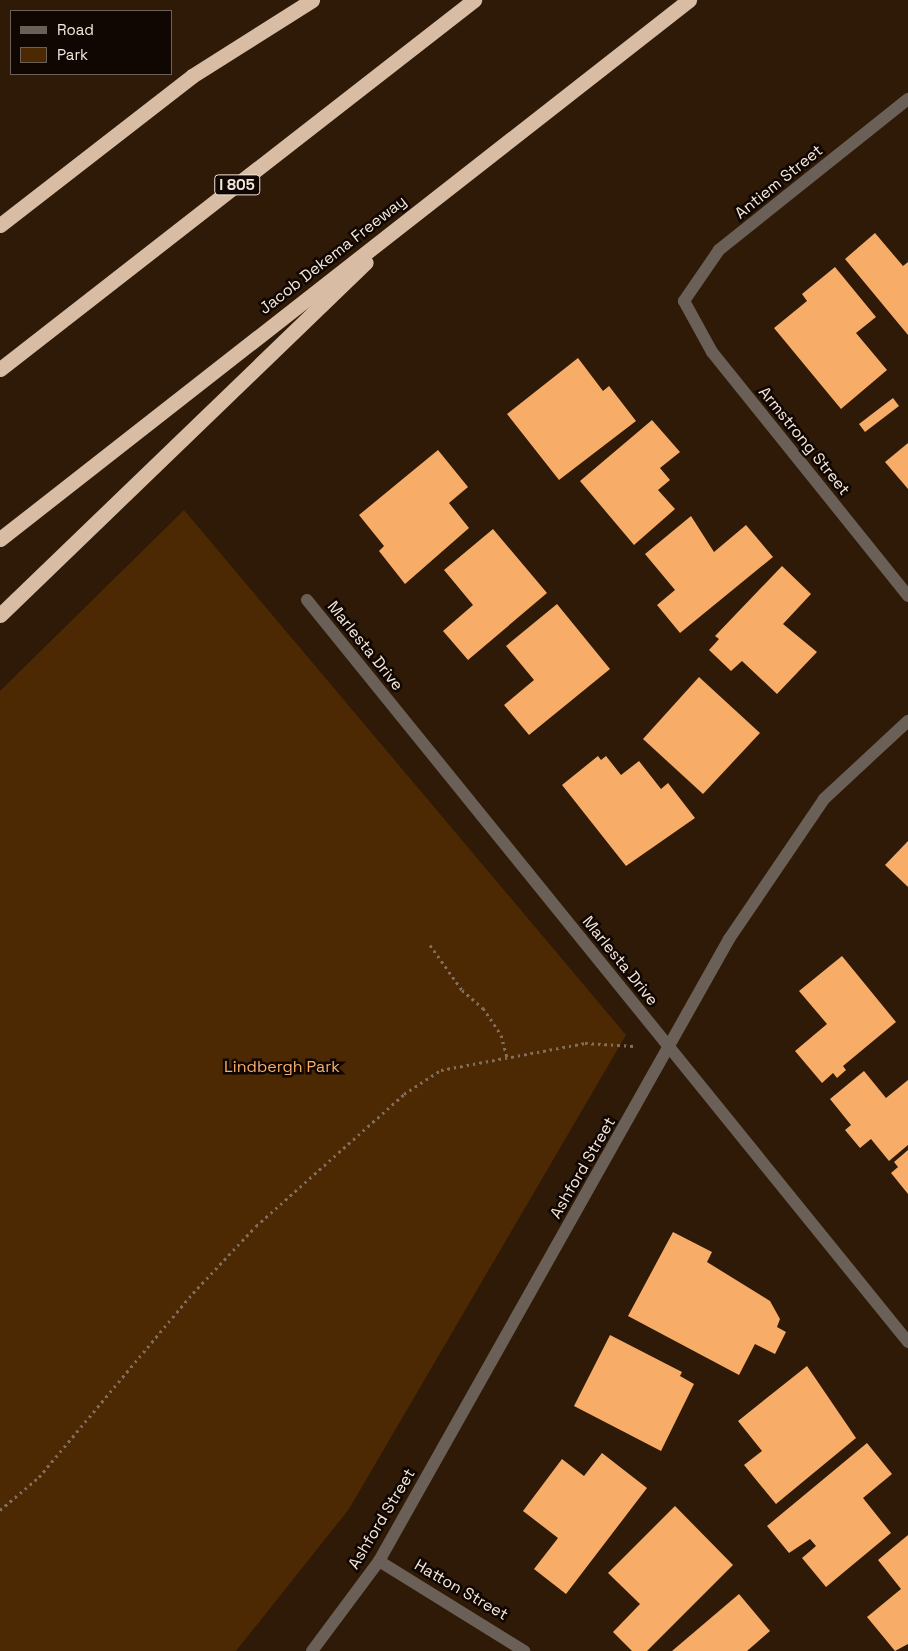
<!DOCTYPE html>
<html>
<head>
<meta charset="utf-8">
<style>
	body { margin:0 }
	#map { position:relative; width:908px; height:1651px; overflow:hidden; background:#2e1a06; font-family:"Space Grotesk",sans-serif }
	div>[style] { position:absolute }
	.green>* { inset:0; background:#4c2902 }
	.building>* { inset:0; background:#f7ac67 }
	.path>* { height:3px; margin-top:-1.5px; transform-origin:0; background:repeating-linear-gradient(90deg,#806f5e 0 2.5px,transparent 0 6.5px) }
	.minor>* { height:12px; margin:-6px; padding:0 6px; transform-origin:6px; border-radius:6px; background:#6b6057 }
	.tertiary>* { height:12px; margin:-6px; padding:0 6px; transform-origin:6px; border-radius:6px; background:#6b6057 }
	.motorway>* { height:15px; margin:-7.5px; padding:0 7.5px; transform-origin:7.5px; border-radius:7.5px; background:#d8bca4 }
	span { translate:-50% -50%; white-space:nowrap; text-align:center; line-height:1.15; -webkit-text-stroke:5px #100702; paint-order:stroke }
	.shield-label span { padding:1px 4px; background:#100702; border:1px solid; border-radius:4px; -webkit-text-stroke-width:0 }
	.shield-label { font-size:15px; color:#f5e7db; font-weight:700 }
	.street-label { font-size:16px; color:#f5e7db }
	.park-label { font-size:16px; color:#faaf6b }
	.legend { position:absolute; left:10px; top:10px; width:162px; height:65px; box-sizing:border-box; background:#100702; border:1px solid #6c6159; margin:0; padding:6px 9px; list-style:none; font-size:15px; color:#f5e7db }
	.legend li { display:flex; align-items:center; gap:10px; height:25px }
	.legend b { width:25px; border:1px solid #6c6159 }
</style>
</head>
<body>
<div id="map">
	<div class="green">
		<i style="clip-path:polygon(184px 510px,626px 1035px,349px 1509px,236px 1651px,0 1651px,0 691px)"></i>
	</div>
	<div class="building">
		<i style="clip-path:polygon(875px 233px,903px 266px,908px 262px,908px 335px,845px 259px)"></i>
		<i style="clip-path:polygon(835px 267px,876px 317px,856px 333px,887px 370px,841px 409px,774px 328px,807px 301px,802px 294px)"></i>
		<i style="clip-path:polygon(578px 358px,603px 391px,609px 386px,636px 421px,559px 480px,507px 414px)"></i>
		<i style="clip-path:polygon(893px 398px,899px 406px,865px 432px,859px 424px)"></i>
		<i style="clip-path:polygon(652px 420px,680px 452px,660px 468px,670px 480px,658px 490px,675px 509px,634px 545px,580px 481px)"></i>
		<i style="clip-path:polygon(908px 443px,908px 489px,885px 462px)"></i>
		<i style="clip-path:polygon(438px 450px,468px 487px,449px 503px,469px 528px,405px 584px,379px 551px,384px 546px,359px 515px)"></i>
		<i style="clip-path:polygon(691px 516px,714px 552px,746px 525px,773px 557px,680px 633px,657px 605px,675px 590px,645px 554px)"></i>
		<i style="clip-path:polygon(493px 529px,547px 593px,468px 660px,443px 631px,473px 605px,444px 570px)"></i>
		<i style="clip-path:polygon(782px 566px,811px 594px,783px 624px,817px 652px,777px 694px,742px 661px,731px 671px,709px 650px,719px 639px,715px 636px)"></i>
		<i style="clip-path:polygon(557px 604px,610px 669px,529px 735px,504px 705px,534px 680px,506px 646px)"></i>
		<i style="clip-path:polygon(699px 677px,760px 733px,703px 794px,643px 739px)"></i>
		<i style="clip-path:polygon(598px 756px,601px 760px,606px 756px,621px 775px,639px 761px,661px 789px,668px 783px,695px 818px,626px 866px,562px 785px)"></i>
		<i style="clip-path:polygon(908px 841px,908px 887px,885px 865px)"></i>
		<i style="clip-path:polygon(842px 956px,896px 1022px,843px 1066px,846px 1070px,837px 1078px,833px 1073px,822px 1083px,795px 1051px,827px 1024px,799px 991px)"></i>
		<i style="clip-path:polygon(864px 1071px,886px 1098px,908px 1080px,908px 1145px,889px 1161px,871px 1139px,860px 1148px,845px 1130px,851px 1125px,830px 1099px)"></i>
		<i style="clip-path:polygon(908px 1150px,908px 1194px,891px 1173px,898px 1167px,894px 1162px)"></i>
		<i style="clip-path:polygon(673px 1232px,712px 1252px,707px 1262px,770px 1301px,780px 1319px,777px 1327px,786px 1332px,775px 1354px,755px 1344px,739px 1375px,628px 1316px)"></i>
		<i style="clip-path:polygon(610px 1335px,682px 1372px,680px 1376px,694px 1384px,661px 1451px,574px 1406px)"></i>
		<i style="clip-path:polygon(807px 1366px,856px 1438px,776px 1504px,744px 1465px,762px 1451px,738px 1421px)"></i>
		<i style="clip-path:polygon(867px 1443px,892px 1474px,863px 1498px,891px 1533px,826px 1587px,802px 1558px,816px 1546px,810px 1539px,789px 1553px,767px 1526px)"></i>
		<i style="clip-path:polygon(602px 1453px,647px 1488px,566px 1594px,534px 1569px,558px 1538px,523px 1511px,562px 1459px,584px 1476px)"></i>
		<i style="clip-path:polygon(675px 1506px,733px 1565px,647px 1651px,632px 1651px,613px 1632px,640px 1604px,608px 1573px)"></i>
		<i style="clip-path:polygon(908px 1535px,908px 1644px,895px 1651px,867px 1617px,901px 1589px,878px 1560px)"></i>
		<i style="clip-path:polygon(739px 1594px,770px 1631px,747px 1651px,672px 1651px)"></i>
	</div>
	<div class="path">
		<i style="left:430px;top:945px;width:55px;rotate:54.6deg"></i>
		<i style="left:462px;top:990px;width:28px;rotate:41deg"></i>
		<i style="left:483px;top:1008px;width:32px;rotate:56deg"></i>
		<i style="left:501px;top:1035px;width:23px;rotate:75deg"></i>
		<i style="left:0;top:1510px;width:51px;rotate:-40.2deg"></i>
		<i style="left:39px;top:1477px;width:240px;rotate:-50.1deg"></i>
		<i style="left:193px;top:1293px;width:92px;rotate:-46.8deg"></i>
		<i style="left:256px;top:1226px;width:198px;rotate:-41.7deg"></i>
		<i style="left:404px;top:1094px;width:44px;rotate:-33deg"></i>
		<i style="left:441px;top:1070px;width:147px;rotate:-10.6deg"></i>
		<i style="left:585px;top:1043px;width:49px;rotate:3.5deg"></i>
	</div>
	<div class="minor">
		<i style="left:908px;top:99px;width:242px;rotate:141.4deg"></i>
		<i style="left:719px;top:250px;width:62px;rotate:124.5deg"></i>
		<i style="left:684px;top:301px;width:58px;rotate:61.2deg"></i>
		<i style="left:712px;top:352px;width:313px;rotate:51.2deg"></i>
		<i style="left:307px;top:600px;width:955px;rotate:50.99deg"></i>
		<i style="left:379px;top:1561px;width:171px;rotate:31.8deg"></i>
	</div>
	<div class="tertiary">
		<i style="left:312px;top:1651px;width:112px;rotate:-53.3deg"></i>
		<i style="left:379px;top:1561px;width:714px;rotate:-60.63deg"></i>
		<i style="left:729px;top:939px;width:169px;rotate:-55.8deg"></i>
		<i style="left:824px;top:799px;width:115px;rotate:-42.9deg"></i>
	</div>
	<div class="motorway">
		<i style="left:0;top:225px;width:243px;rotate:-37.8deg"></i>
		<i style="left:192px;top:76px;width:142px;rotate:-32.3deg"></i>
		<i style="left:0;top:369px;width:601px;rotate:-37.9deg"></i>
		<i style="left:0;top:539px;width:875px;rotate:-38.04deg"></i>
		<i style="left:0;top:615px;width:508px;rotate:-43.96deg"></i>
	</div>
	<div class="shield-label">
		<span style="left:237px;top:185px">I 805</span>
	</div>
	<div class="street-label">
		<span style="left:779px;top:182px;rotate:-39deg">Antiem Street</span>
		<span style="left:333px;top:255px;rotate:-38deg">Jacob Dekema Freeway</span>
		<span style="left:804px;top:441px;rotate:51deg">Armstrong Street</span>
		<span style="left:365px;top:646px;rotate:51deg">Marlesta Drive</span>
		<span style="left:620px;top:961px;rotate:51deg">Marlesta Drive</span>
		<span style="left:583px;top:1168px;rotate:-60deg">Ashford Street</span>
		<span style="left:382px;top:1519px;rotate:-59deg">Ashford Street</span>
		<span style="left:461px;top:1590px;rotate:30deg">Hatton Street</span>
	</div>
	<div class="park-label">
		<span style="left:282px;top:1067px">Lindbergh Park</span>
	</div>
	<ul class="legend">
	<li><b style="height:6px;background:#6b6057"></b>Road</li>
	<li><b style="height:14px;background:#4c2902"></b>Park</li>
	</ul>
</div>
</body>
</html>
